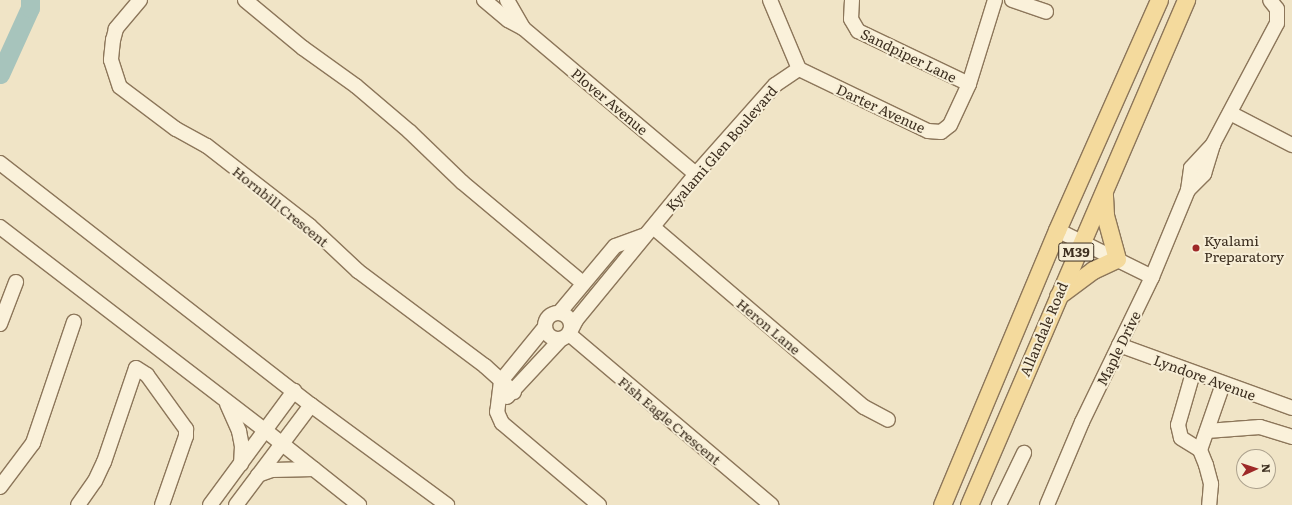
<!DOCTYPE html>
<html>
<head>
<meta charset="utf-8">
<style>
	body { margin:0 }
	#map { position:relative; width:1292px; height:505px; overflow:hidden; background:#f0e4c6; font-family:Literata,serif }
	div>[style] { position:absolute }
	.river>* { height:19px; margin:-9.5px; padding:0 9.5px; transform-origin:9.5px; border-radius:9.5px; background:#a7c4bc }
	.roads { filter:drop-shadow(1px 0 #8c765a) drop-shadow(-1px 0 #8c765a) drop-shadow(0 1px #8c765a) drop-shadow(0 -1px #8c765a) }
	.minor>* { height:14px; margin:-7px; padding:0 7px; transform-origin:7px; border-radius:7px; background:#faf1da }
	.minor>.ring { margin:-7px; padding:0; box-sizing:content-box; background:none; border:14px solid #faf1da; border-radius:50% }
	.major>* { height:17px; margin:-8.5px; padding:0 8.5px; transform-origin:8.5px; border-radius:8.5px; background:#f4da9d }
	.dots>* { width:11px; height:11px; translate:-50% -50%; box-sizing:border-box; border:2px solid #f7eed6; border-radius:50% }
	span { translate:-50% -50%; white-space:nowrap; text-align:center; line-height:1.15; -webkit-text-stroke:4px #f7eed6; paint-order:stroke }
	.shield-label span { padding:1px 3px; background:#f7eed6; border:1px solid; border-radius:3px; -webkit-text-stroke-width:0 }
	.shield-label { font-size:13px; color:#3c2e1f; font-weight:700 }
	.street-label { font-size:14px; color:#3c2e1f }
	.poi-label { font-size:14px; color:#3c2e1f }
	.left { translate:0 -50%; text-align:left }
	.north { position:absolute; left:1236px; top:449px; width:40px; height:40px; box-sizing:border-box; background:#f7eed6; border:1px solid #aca18d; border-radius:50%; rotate:87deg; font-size:11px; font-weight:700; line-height:16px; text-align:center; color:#3c2e1f }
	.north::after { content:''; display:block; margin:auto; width:14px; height:18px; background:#9e2928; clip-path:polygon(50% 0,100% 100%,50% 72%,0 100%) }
</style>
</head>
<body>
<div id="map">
	<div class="river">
		<i style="left:0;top:74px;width:72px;rotate:-65.6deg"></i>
		<i style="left:30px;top:8px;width:8px;rotate:-90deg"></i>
	</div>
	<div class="roads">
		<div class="minor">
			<i style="left:140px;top:0;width:38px;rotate:130deg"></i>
			<i style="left:116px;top:29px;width:11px;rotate:105deg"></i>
			<i style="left:113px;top:40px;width:20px;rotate:96deg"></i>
			<i style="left:111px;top:60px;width:28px;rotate:72deg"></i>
			<i style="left:120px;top:87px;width:70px;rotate:36.9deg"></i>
			<i style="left:176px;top:129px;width:35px;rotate:29deg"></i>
			<i style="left:207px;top:146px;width:130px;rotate:37.8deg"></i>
			<i style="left:310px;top:226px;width:66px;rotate:43.2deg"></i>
			<i style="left:358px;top:271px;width:159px;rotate:36.8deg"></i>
			<i style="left:485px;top:366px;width:39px;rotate:42deg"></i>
			<i style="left:245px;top:0;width:75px;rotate:39.6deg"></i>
			<i style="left:303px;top:48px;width:65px;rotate:35.6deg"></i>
			<i style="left:356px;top:86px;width:71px;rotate:40.4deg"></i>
			<i style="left:410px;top:132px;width:72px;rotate:43.9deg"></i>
			<i style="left:462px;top:182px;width:158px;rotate:39.9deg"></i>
			<i style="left:484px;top:0;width:31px;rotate:40deg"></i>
			<i style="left:508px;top:20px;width:17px;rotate:28deg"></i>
			<i style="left:523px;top:28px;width:226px;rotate:40.2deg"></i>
			<i style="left:507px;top:0;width:32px;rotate:60deg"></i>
			<i style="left:770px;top:0;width:75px;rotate:67.2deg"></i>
			<i style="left:852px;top:0;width:19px;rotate:93deg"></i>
			<i style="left:851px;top:19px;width:14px;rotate:60deg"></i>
			<i style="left:858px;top:31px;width:123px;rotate:25.5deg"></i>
			<i style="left:1012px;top:0;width:36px;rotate:19deg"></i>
			<i style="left:799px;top:69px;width:143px;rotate:25.7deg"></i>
			<i style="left:928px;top:131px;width:13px;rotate:4deg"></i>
			<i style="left:941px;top:132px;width:11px;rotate:-38deg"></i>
			<i style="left:950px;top:125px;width:45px;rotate:-65.1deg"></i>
			<i style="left:969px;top:84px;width:88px;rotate:-72.8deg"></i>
			<i style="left:1230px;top:113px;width:70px;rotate:27.3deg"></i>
			<i style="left:0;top:163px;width:394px;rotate:37.9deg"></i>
			<i style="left:311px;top:405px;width:169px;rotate:36.3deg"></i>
			<i style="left:1188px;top:190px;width:23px;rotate:-45deg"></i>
			<i style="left:1204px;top:174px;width:31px;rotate:-73deg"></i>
			<i style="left:1213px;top:144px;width:137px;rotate:-62.1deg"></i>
			<i style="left:1277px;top:23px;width:14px;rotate:-90deg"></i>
			<i style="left:1277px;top:9px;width:11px;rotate:-128deg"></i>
			<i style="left:0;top:227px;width:335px;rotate:37.5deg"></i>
			<i style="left:266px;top:431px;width:119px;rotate:38.5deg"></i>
			<i style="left:653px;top:227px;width:277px;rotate:40.5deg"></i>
			<i style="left:864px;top:407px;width:27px;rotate:28deg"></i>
			<i style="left:1057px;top:230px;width:106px;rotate:26.3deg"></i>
			<i class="ring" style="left:545px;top:313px;width:12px;height:12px"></i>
			<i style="left:559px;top:313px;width:87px;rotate:-50.1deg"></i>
			<i style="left:615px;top:246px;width:32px;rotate:-20deg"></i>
			<i style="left:0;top:324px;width:45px;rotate:-69.1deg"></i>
			<i style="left:571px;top:330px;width:11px;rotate:-63deg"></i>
			<i style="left:576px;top:320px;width:189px;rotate:-50.6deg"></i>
			<i style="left:696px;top:174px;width:119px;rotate:-48.4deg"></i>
			<i style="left:775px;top:85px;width:29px;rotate:-34deg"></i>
			<i style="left:569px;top:334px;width:265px;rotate:40.2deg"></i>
			<i style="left:1119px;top:345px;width:184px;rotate:20deg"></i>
			<i style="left:1193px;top:373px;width:54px;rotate:106.1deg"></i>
			<i style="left:1178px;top:425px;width:13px;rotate:77deg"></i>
			<i style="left:1181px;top:438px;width:22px;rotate:32deg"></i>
			<i style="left:1200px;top:450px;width:16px;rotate:68deg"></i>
			<i style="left:1206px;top:465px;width:20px;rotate:75deg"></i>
			<i style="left:1211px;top:484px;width:21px;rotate:95deg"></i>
			<i style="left:501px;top:381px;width:31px;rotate:97deg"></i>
			<i style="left:497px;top:412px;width:12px;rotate:66deg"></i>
			<i style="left:502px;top:423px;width:127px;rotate:40.2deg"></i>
			<i style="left:501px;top:381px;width:70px;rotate:-50.8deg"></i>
			<i style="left:507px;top:397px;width:79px;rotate:-47deg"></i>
			<i style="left:227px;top:404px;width:30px;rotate:66deg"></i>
			<i style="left:239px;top:431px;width:15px;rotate:79deg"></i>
			<i style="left:242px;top:446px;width:18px;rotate:93deg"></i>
			<i style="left:1207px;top:431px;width:53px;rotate:-4.3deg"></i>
			<i style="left:1260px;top:427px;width:34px;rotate:17deg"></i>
			<i style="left:1200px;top:450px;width:70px;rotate:-70.8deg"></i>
			<i style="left:258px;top:475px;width:15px;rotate:-20deg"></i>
			<i style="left:272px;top:470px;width:42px;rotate:-1.4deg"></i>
			<i style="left:0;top:487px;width:55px;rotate:-53.1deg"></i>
			<i style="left:33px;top:443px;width:128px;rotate:-71.3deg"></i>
			<i style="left:78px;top:505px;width:29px;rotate:-55deg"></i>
			<i style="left:95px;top:481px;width:21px;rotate:-65deg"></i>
			<i style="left:104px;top:462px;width:99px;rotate:-71.2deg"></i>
			<i style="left:136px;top:368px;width:13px;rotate:32deg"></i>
			<i style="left:147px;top:375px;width:67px;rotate:54.2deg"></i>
			<i style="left:186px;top:429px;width:7px;rotate:90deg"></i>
			<i style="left:186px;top:436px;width:73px;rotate:109.2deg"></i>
			<i style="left:210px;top:505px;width:142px;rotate:-53.6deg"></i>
			<i style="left:236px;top:505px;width:125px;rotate:-53.1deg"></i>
			<i style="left:999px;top:505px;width:58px;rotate:-64.3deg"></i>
			<i style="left:1047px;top:505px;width:90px;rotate:-67.1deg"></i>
			<i style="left:1082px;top:422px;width:161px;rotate:-64.2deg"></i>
			<i style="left:1152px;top:277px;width:94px;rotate:-67.5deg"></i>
			<i style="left:1188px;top:190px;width:22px;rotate:-82deg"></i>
			<i style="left:1191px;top:168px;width:33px;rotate:-47deg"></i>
		</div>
		<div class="major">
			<i style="left:1058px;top:296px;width:44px;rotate:-36.6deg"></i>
			<i style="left:1093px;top:270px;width:26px;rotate:-25deg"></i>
			<i style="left:1117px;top:259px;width:46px;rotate:-105.3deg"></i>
			<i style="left:1105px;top:215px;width:22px;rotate:-93deg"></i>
			<i style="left:942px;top:505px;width:298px;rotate:-67.3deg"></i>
			<i style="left:1057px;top:230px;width:252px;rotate:-66.1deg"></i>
			<i style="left:969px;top:505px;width:550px;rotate:-66.75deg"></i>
		</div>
	</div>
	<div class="dots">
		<i style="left:1196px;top:248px;background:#9e2928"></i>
	</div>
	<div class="shield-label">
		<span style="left:1076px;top:252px">M39</span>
	</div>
	<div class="street-label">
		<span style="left:909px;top:55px;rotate:26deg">Sandpiper Lane</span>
		<span style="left:610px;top:101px;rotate:40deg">Plover Avenue</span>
		<span style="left:881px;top:108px;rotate:25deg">Darter Avenue</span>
		<span style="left:721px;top:148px;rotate:-49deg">Kyalami Glen Boulevard</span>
		<span style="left:281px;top:206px;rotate:39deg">Hornbill Crescent</span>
		<span style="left:769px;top:326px;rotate:40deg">Heron Lane</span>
		<span style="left:1043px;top:329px;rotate:-67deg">Allandale Road</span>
		<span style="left:1118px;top:348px;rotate:-64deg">Maple Drive</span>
		<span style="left:1205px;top:377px;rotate:20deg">Lyndore Avenue</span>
		<span style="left:670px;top:420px;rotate:40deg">Fish Eagle Crescent</span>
	</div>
	<div class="poi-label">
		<span class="left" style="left:1204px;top:248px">Kyalami<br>Preparatory</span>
	</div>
	<div class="north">N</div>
</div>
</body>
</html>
